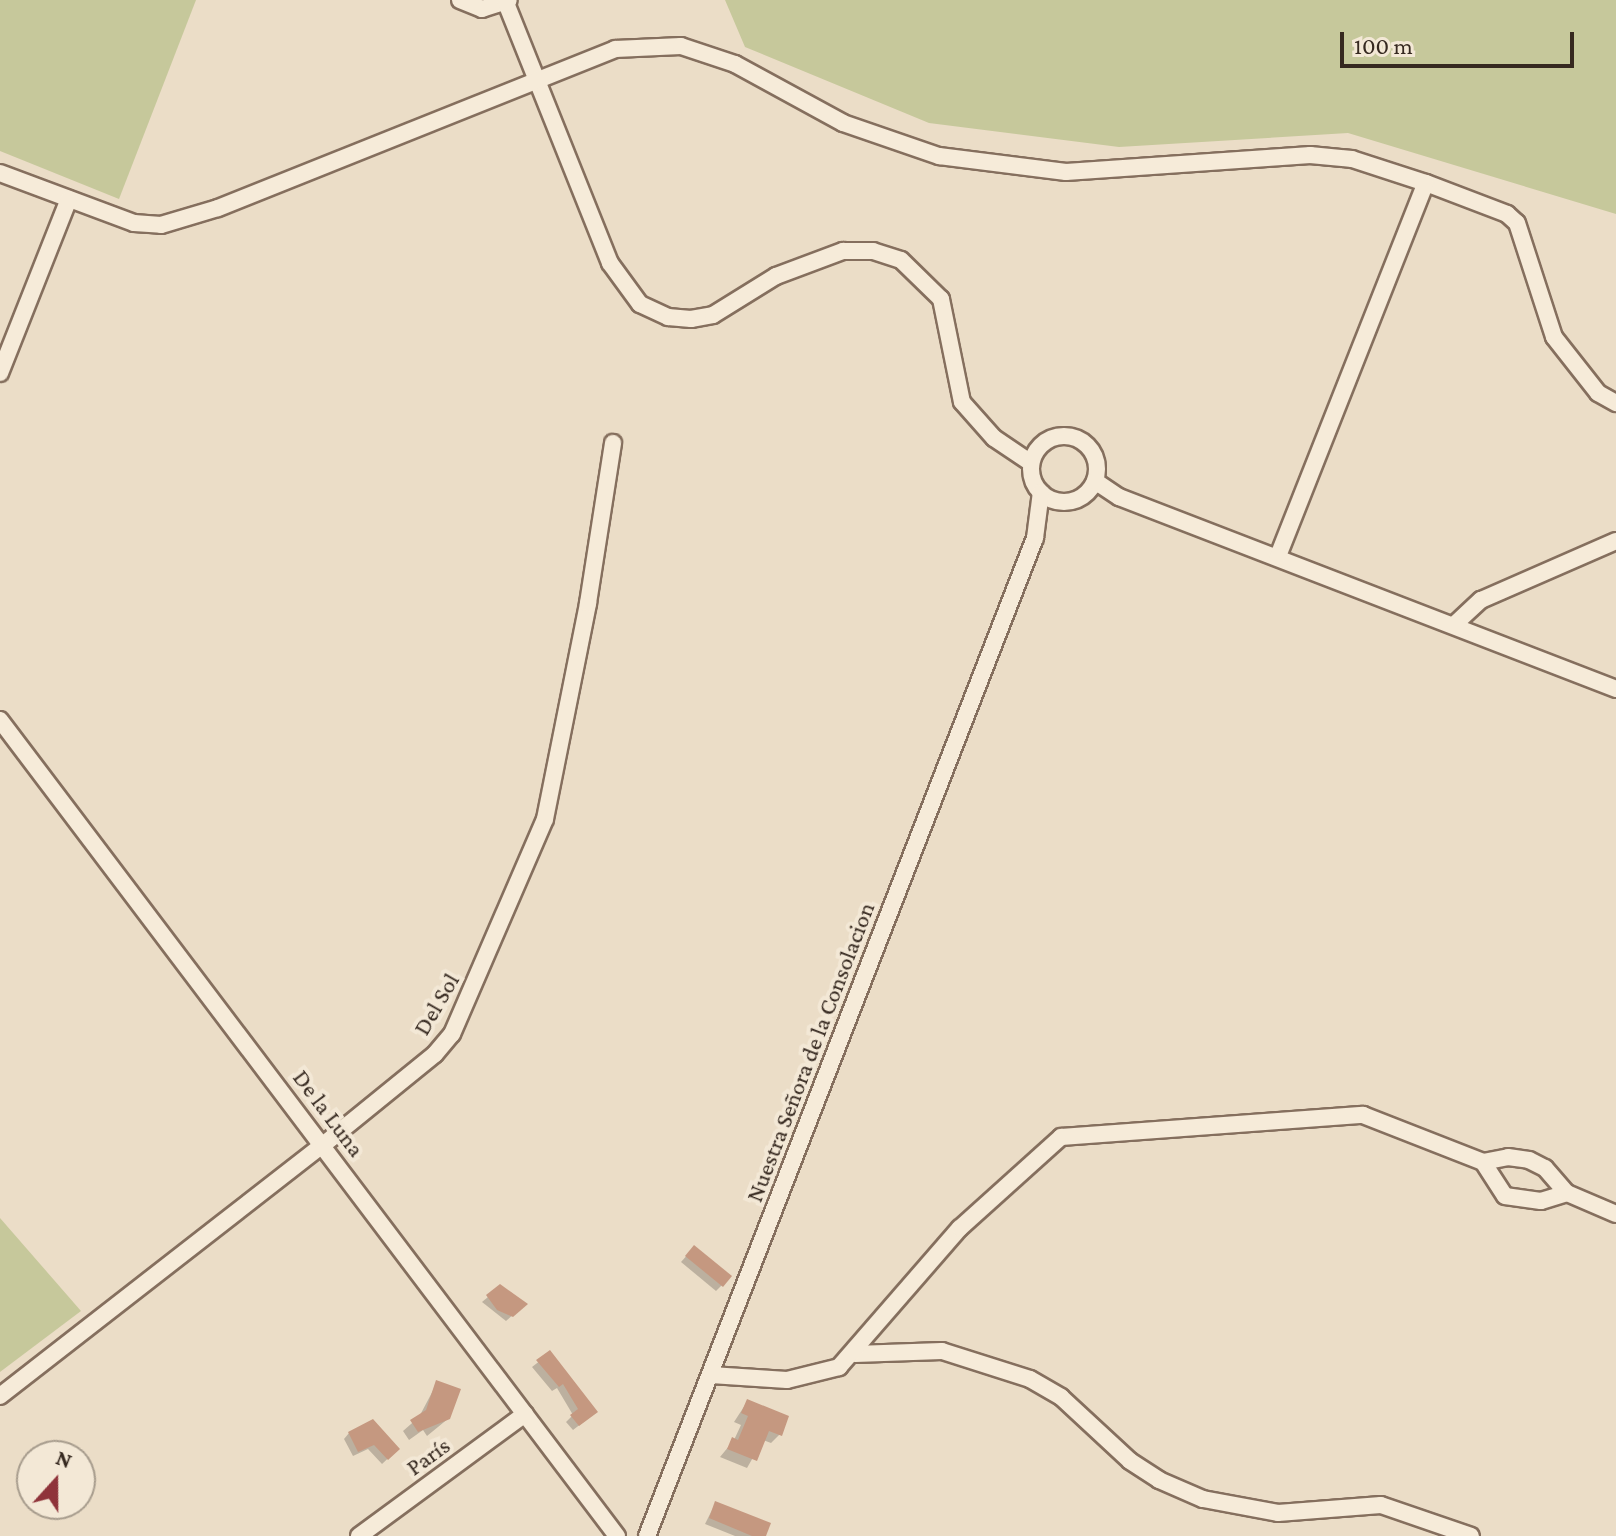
<!DOCTYPE html>
<html>
<head>
<meta charset="utf-8">
<style>
	body { margin:0 }
	#map { position:relative; width:1616px; height:1536px; overflow:hidden; background:#ebddc7; font-family:"Crimson Pro",serif }
	div>[style] { position:absolute }
	.green>* { inset:0; background:#c6c89b }
	.shadow>* { inset:0; background:#0003 }
	.building>* { inset:0; background:#c59880 }
	.roads { filter:drop-shadow(2px 0 #856f5e) drop-shadow(-2px 0 #856f5e) drop-shadow(0 2px #856f5e) drop-shadow(0 -2px #856f5e) }
	.street>* { height:16px; margin:-8px; padding:0 8px; transform-origin:8px; border-radius:8px; background:#f6ebd9 }
	.street>.ring { margin:-8px; padding:0; box-sizing:content-box; background:none; border:16px solid #f6ebd9; border-radius:50% }
	span { translate:-50% -50%; white-space:nowrap; text-align:center; line-height:1.15; -webkit-text-stroke:8px #f3e8d6; paint-order:stroke }
	.street-label { font-size:24px; color:#362920 }
	.north { position:absolute; left:16px; top:1440px; width:80px; height:80px; box-sizing:border-box; background:#f3e8d6; border:2px solid #a79c8d; border-radius:50%; rotate:21deg; font-size:22px; font-weight:700; line-height:32px; text-align:center; color:#362920 }
	.north::after { content:''; display:block; margin:auto; width:28px; height:36px; background:#8f333a; clip-path:polygon(50% 0,100% 100%,50% 72%,0 100%) }
	.scale { position:absolute; left:1340px; top:32px; width:234px; height:36px; box-sizing:border-box; border:4px solid #362920; border-top:0; padding-left:10px; font-size:24px; line-height:28px; white-space:nowrap; color:#362920; -webkit-text-stroke:6px #f3e8d6; paint-order:stroke }
</style>
</head>
<body>
<div id="map">
	<div class="green">
		<i style="clip-path:polygon(0 0,196px 0,119px 199px,0 151px)"></i>
		<i style="clip-path:polygon(725px 0,1616px 0,1616px 214px,1348px 133px,1119px 147px,929px 123px,745px 47px)"></i>
		<i style="clip-path:polygon(0 1218px,81px 1311px,0 1372px)"></i>
	</div>
	<div class="shadow">
		<i style="clip-path:polygon(689px 1253px,722px 1285px,716px 1291px,681px 1262px)"></i>
		<i style="clip-path:polygon(488px 1297px,525px 1304px,506px 1321px,482px 1302px)"></i>
		<i style="clip-path:polygon(550px 1353px,590px 1417px,573px 1430px,566px 1422px,573px 1415px,557px 1388px,552px 1391px,532px 1367px)"></i>
		<i style="clip-path:polygon(437px 1383px,449px 1418px,427px 1436px,423px 1430px,409px 1440px,403px 1431px,419px 1417px)"></i>
		<i style="clip-path:polygon(747px 1402px,780px 1434px,771px 1443px,763px 1440px,747px 1468px,720px 1457px,734px 1440px,741px 1425px,734px 1422px)"></i>
		<i style="clip-path:polygon(349px 1433px,398px 1449px,382px 1464px,368px 1449px,353px 1456px,344px 1439px)"></i>
		<i style="clip-path:polygon(715px 1504px,764px 1536px,735px 1536px,705px 1524px)"></i>
	</div>
	<div class="building">
		<i style="clip-path:polygon(694px 1245px,732px 1276px,723px 1287px,685px 1256px)"></i>
		<i style="clip-path:polygon(500px 1284px,528px 1304px,513px 1317px,497px 1310px,486px 1295px)"></i>
		<i style="clip-path:polygon(550px 1350px,598px 1412px,579px 1426px,570px 1415px,578px 1409px,563px 1384px,559px 1387px,536px 1360px)"></i>
		<i style="clip-path:polygon(436px 1380px,461px 1389px,450px 1419px,418px 1432px,410px 1420px,426px 1410px)"></i>
		<i style="clip-path:polygon(747px 1399px,789px 1416px,782px 1436px,769px 1431px,757px 1461px,727px 1449px,732px 1437px,738px 1440px,748px 1416px,741px 1413px)"></i>
		<i style="clip-path:polygon(373px 1419px,400px 1449px,388px 1460px,374px 1445px,358px 1452px,348px 1432px)"></i>
		<i style="clip-path:polygon(715px 1501px,771px 1523px,766px 1536px,752px 1536px,709px 1518px)"></i>
	</div>
	<div class="roads">
		<div class="street">
			<i style="left:460px;top:0;width:24px;rotate:22deg"></i>
			<i style="left:482px;top:9px;width:28px;rotate:-18deg"></i>
			<i style="left:506px;top:3px;width:280px;rotate:68.2deg"></i>
			<i style="left:610px;top:263px;width:51px;rotate:53.8deg"></i>
			<i style="left:640px;top:304px;width:31px;rotate:25deg"></i>
			<i style="left:668px;top:317px;width:23px;rotate:5deg"></i>
			<i style="left:691px;top:319px;width:22px;rotate:-10deg"></i>
			<i style="left:713px;top:315px;width:74px;rotate:-31.8deg"></i>
			<i style="left:776px;top:276px;width:72px;rotate:-20.5deg"></i>
			<i style="left:843px;top:251px;width:30px"></i>
			<i style="left:873px;top:251px;width:29px;rotate:18deg"></i>
			<i style="left:901px;top:260px;width:56px;rotate:44.3deg"></i>
			<i style="left:941px;top:299px;width:105px;rotate:78.5deg"></i>
			<i style="left:962px;top:402px;width:48px;rotate:48.4deg"></i>
			<i style="left:994px;top:438px;width:45px;rotate:34deg"></i>
			<i style="left:0;top:173px;width:143px;rotate:20.5deg"></i>
			<i style="left:134px;top:223px;width:27px;rotate:4deg"></i>
			<i style="left:161px;top:225px;width:59px;rotate:-16.6deg"></i>
			<i style="left:218px;top:208px;width:428px;rotate:-21.8deg"></i>
			<i style="left:615px;top:49px;width:66px;rotate:-2.6deg"></i>
			<i style="left:681px;top:46px;width:57px;rotate:18.4deg"></i>
			<i style="left:735px;top:64px;width:123px;rotate:28.6deg"></i>
			<i style="left:843px;top:123px;width:102px;rotate:19deg"></i>
			<i style="left:939px;top:156px;width:128px;rotate:7.2deg"></i>
			<i style="left:1066px;top:172px;width:245px;rotate:-4deg"></i>
			<i style="left:1310px;top:155px;width:42px;rotate:5.4deg"></i>
			<i style="left:1352px;top:159px;width:78px;rotate:18deg"></i>
			<i style="left:1426px;top:183px;width:87px;rotate:20.9deg"></i>
			<i style="left:1507px;top:214px;width:13px;rotate:42deg"></i>
			<i style="left:1517px;top:223px;width:120px;rotate:72deg"></i>
			<i style="left:1554px;top:337px;width:71px;rotate:51.8deg"></i>
			<i style="left:1598px;top:393px;width:21px;rotate:29deg"></i>
			<i style="left:0;top:373px;width:187px;rotate:-68.4deg"></i>
			<i class="ring" style="left:1031px;top:436px;width:50px;height:50px"></i>
			<i style="left:1095px;top:481px;width:29px;rotate:34deg"></i>
			<i style="left:1119px;top:497px;width:533px;rotate:21.12deg"></i>
			<i style="left:1278px;top:556px;width:401px;rotate:-68.4deg"></i>
			<i style="left:1456px;top:623px;width:34px;rotate:-43deg"></i>
			<i style="left:1481px;top:600px;width:147px;rotate:-23.6deg"></i>
			<i style="left:0;top:720px;width:1023px;rotate:52.91deg"></i>
			<i style="left:1483px;top:1162px;width:40px;rotate:57.1deg"></i>
			<i style="left:1505px;top:1196px;width:36px;rotate:8deg"></i>
			<i style="left:1541px;top:1201px;width:27px;rotate:-17deg"></i>
			<i style="left:855px;top:1354px;width:87px;rotate:-2deg"></i>
			<i style="left:942px;top:1351px;width:92px;rotate:17.7deg"></i>
			<i style="left:1030px;top:1379px;width:36px;rotate:30deg"></i>
			<i style="left:1061px;top:1397px;width:94px;rotate:42.8deg"></i>
			<i style="left:1130px;top:1461px;width:35px;rotate:33deg"></i>
			<i style="left:1159px;top:1480px;width:48px;rotate:23.4deg"></i>
			<i style="left:1203px;top:1499px;width:76px;rotate:10.6deg"></i>
			<i style="left:1278px;top:1513px;width:103px;rotate:-4.4deg"></i>
			<i style="left:1381px;top:1505px;width:95px;rotate:19deg"></i>
			<i style="left:711px;top:1375px;width:76px;rotate:3.8deg"></i>
			<i style="left:787px;top:1380px;width:54px;rotate:-14deg"></i>
			<i style="left:839px;top:1367px;width:184px;rotate:-49deg"></i>
			<i style="left:960px;top:1228px;width:136px;rotate:-42deg"></i>
			<i style="left:1061px;top:1137px;width:303px;rotate:-4.2deg"></i>
			<i style="left:1363px;top:1115px;width:129px;rotate:21.4deg"></i>
			<i style="left:1483px;top:1162px;width:25px;rotate:-11deg"></i>
			<i style="left:1508px;top:1157px;width:21px;rotate:8deg"></i>
			<i style="left:1529px;top:1160px;width:18px;rotate:27deg"></i>
			<i style="left:1545px;top:1168px;width:33px;rotate:49deg"></i>
			<i style="left:1567px;top:1193px;width:53px;rotate:23.2deg"></i>
			<i style="left:0;top:1396px;width:409px;rotate:-37.9deg"></i>
			<i style="left:323px;top:1145px;width:144px;rotate:-39.1deg"></i>
			<i style="left:435px;top:1054px;width:26px;rotate:-50deg"></i>
			<i style="left:452px;top:1034px;width:234px;rotate:-66.6deg"></i>
			<i style="left:545px;top:819px;width:220px;rotate:-78.7deg"></i>
			<i style="left:588px;top:603px;width:162px;rotate:-81.1deg"></i>
			<i style="left:359px;top:1536px;width:206px;rotate:-36.3deg"></i>
			<i style="left:647px;top:1536px;width:1071px;rotate:-68.76deg"></i>
			<i style="left:1035px;top:538px;width:46px;rotate:-82.6deg"></i>
		</div>
	</div>
	<div class="street-label">
		<span style="left:436px;top:1004px;rotate:-60deg">Del Sol</span>
		<span style="left:810px;top:1052px;rotate:-69deg">Nuestra Señora de la Consolacion</span>
		<span style="left:329px;top:1113px;rotate:53deg">De la Luna</span>
		<span style="left:428px;top:1456px;rotate:-36deg">París</span>
	</div>
	<div class="north">N</div>
	<div class="scale">100 m</div>
</div>
</body>
</html>
